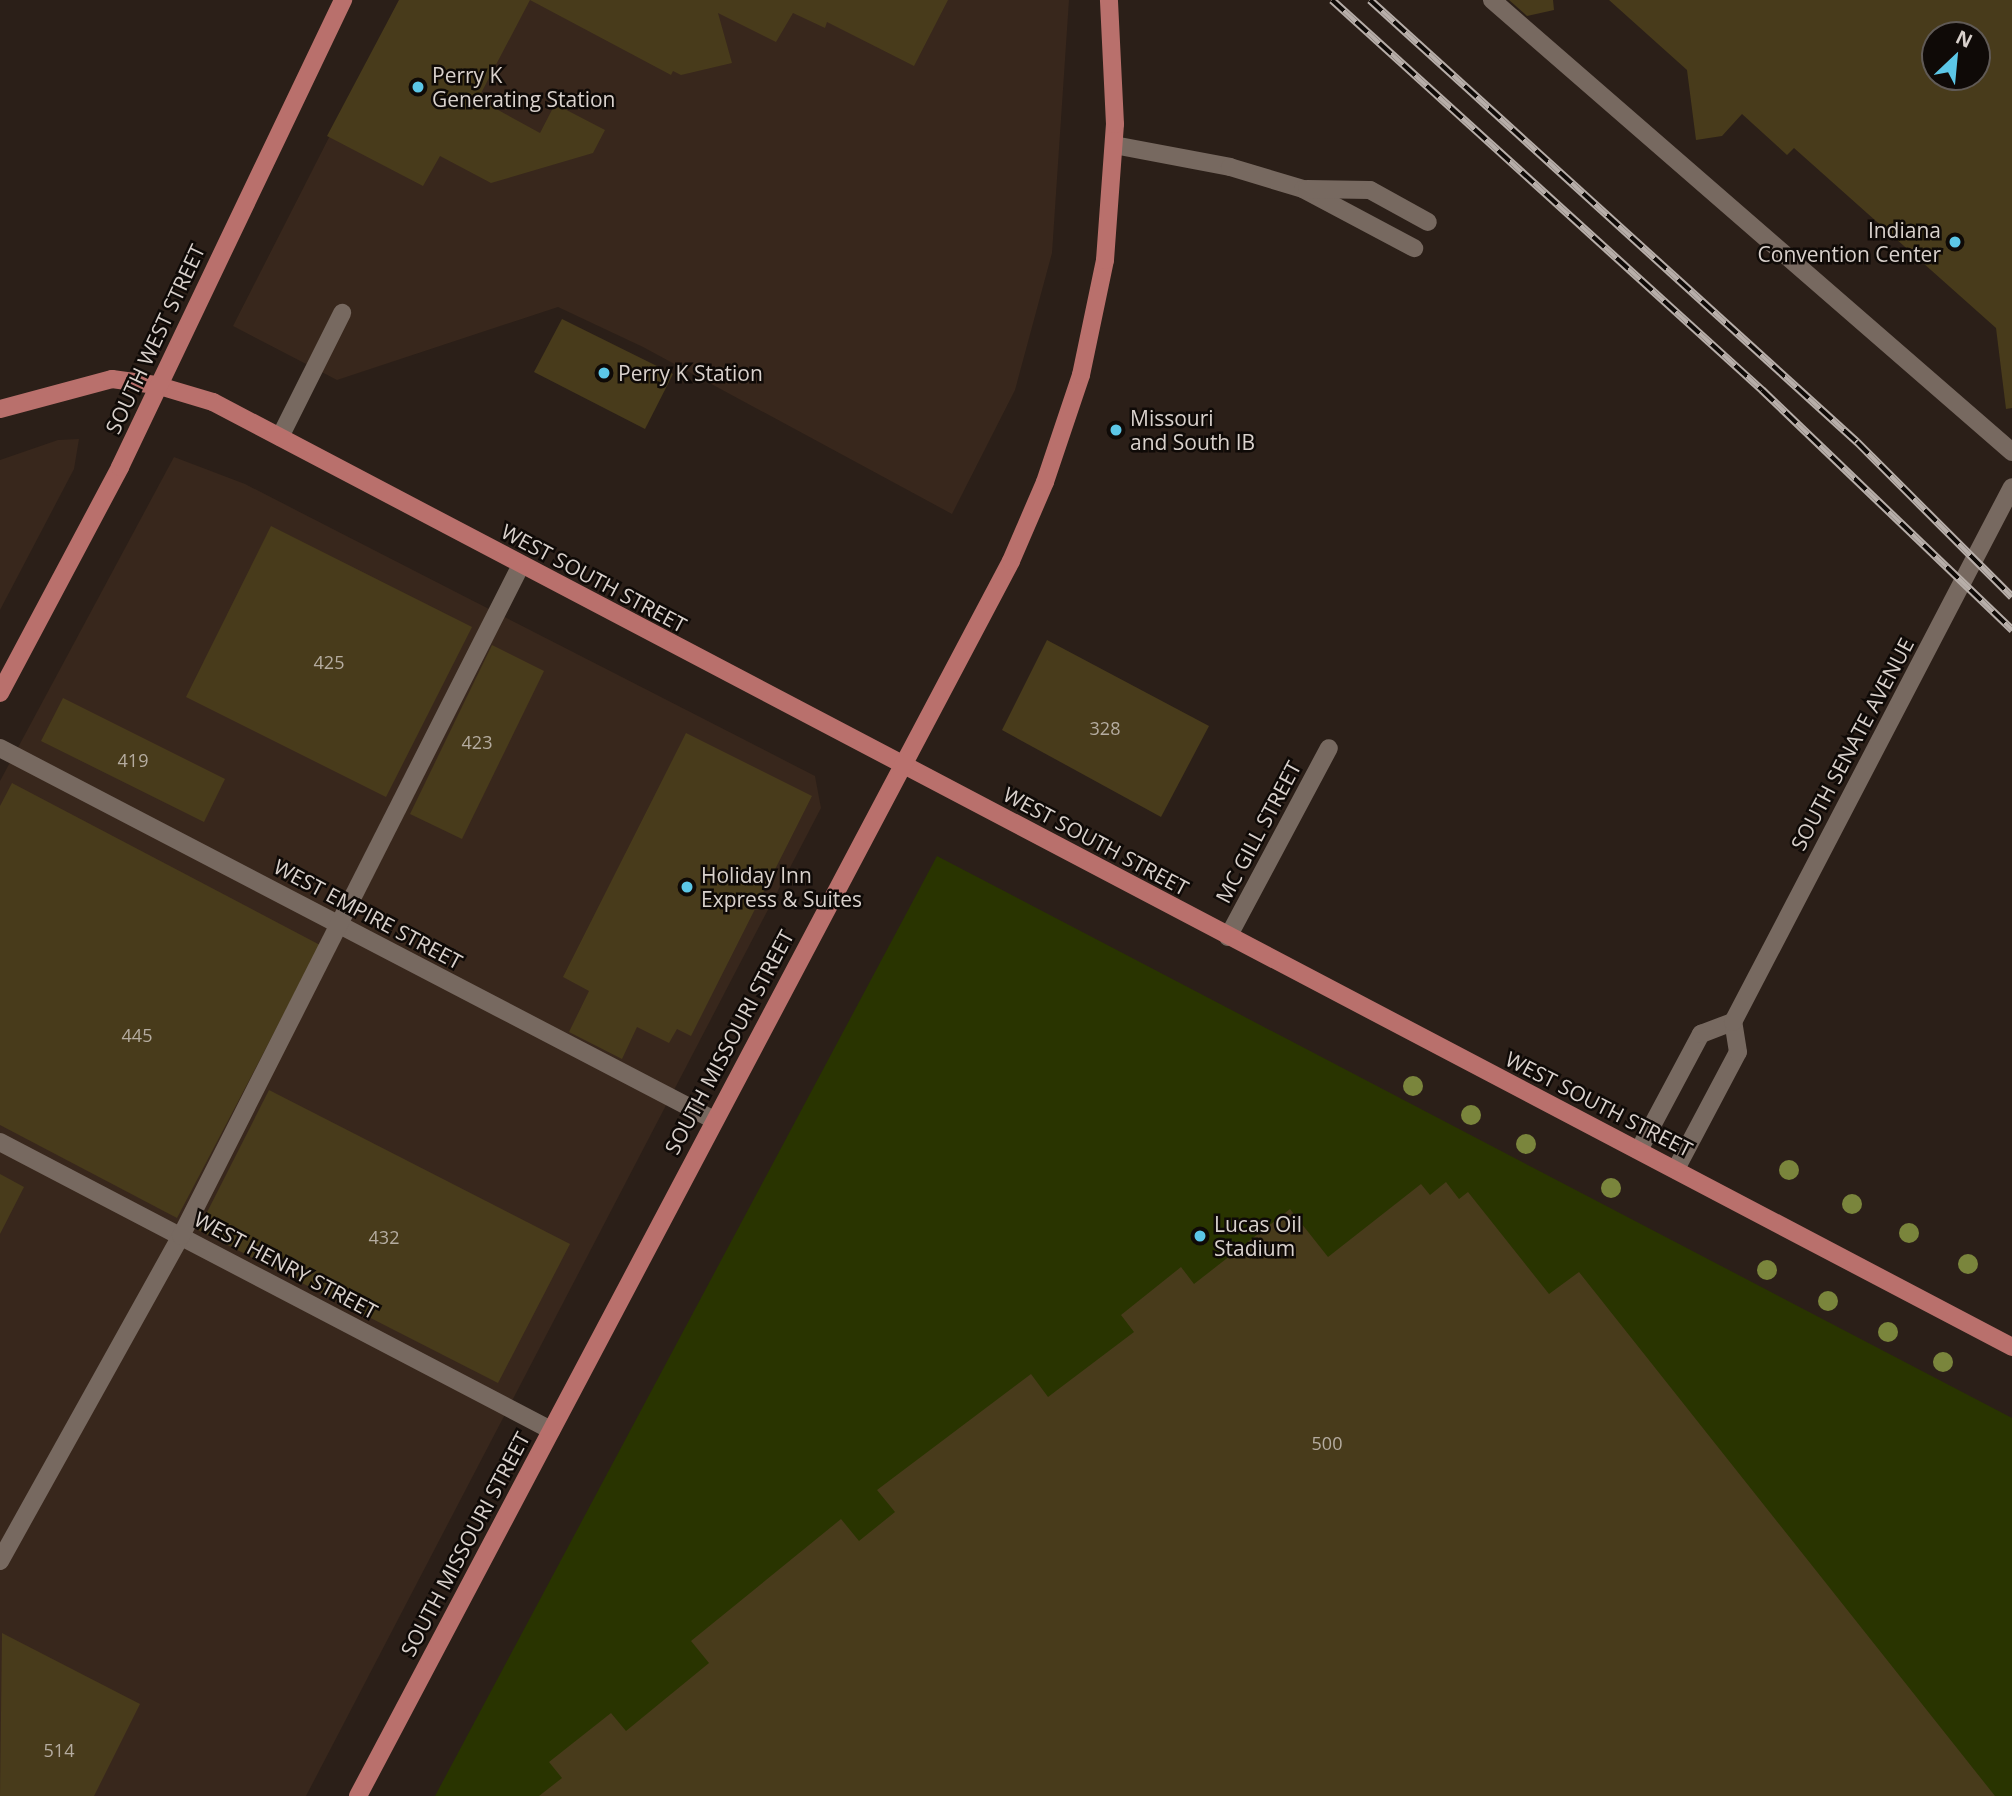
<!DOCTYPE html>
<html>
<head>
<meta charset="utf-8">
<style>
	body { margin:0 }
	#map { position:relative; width:2012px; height:1796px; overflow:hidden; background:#2b1f18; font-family:"Open Sans",sans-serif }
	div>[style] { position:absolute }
	.built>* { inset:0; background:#38271c }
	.green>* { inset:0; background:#293400 }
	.building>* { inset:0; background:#483b1b }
	.minor>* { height:18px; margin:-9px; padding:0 9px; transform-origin:9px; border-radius:9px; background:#776960 }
	.major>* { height:18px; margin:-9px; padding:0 9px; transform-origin:9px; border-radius:9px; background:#b9706c }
	.rail>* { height:8px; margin-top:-4px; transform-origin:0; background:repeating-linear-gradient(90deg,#0f0a07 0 16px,#b7aea9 0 32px); box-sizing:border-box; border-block:2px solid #b7aea9 }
	.trees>* { width:20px; height:20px; margin:-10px; border-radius:50%; background:#7a853c }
	.dots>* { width:19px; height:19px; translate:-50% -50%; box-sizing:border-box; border:4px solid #0f0a07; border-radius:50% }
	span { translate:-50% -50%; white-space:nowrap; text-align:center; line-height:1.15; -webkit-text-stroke:5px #0f0a07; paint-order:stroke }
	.number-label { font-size:18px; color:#b5aca0 }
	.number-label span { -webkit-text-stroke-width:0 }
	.poi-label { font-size:21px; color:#d9d1cc }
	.left { translate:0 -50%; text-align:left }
	.right { translate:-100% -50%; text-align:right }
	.street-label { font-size:21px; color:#d9d1cc }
	.north { position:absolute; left:1921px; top:21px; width:70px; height:70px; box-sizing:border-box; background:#0f0a07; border:2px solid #605a56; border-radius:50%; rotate:26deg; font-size:19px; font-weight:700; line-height:28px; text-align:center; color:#d9d1cc }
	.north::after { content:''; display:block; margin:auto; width:24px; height:32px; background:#5cc7e7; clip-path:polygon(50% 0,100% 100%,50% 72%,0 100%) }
</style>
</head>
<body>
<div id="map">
	<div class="built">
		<i style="clip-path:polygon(399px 0,1069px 0,1052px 253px,1015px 390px,952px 514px,643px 347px,558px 307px,337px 380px,233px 326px)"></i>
		<i style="clip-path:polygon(79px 439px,74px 469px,0 610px,0 460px,58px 440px)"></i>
		<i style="clip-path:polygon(174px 457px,245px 484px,815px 776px,821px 808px,306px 1796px,0 1796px,0 781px)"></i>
	</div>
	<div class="green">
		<i style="clip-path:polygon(937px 856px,2012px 1418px,2012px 1796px,435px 1796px)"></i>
	</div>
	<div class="building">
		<i style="clip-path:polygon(399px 0,948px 0,914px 66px,827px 22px,825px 28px,793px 13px,776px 42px,718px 13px,732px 63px,681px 75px,673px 71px,671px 75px,530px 0,478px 99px,540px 133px,555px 104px,605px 130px,593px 153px,491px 183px,440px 156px,423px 186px,327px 136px)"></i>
		<i style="clip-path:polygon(1509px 0,1553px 0,1554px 10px,1527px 16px)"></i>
		<i style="clip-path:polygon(evenodd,1609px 0,2012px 0,2012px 408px,2006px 409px,1996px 328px,1794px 148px,1787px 155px,1742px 114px,1722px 136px,1696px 140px,1687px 70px,1609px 0,1935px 35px,1977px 35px,1977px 77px,1935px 77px,1935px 35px)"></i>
		<i style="clip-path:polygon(562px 319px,673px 374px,645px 429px,534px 372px)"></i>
		<i style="clip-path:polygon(271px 526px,472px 627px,386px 797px,186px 697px)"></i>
		<i style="clip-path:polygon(1047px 640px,1209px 726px,1161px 817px,1002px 730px)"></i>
		<i style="clip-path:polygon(492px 645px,544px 671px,462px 839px,410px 814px)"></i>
		<i style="clip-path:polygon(63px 698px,225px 779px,204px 822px,41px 741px)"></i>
		<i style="clip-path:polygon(686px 733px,812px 796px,691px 1036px,677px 1029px,669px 1043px,637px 1027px,622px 1059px,569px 1032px,589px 991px,563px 977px)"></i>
		<i style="clip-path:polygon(12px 783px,320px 945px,177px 1218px,0 1125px,0 806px)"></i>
		<i style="clip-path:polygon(269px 1090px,570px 1244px,498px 1383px,198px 1230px)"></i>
		<i style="clip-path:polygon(0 1174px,24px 1187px,0 1234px)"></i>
		<i style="clip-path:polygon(1446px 1182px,1459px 1199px,1468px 1192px,1549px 1294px,1579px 1272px,1995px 1796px,539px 1796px,562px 1778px,549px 1762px,611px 1713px,626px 1731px,709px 1663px,691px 1641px,841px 1519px,859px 1541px,895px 1512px,877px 1490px,1031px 1374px,1048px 1397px,1134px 1332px,1121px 1315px,1181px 1267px,1194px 1284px,1290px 1209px,1328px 1257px,1421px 1184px,1430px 1195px)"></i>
		<i style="clip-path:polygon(2px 1633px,140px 1704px,94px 1796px,0 1796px)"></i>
	</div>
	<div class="minor">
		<i style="left:1492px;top:0;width:689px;rotate:41deg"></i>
		<i style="left:1114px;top:145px;width:118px;rotate:10.7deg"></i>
		<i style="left:1230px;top:167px;width:76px;rotate:16.8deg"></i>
		<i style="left:1303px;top:189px;width:126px;rotate:28deg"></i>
		<i style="left:1307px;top:189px;width:63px;rotate:0.9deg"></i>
		<i style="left:1370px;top:190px;width:66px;rotate:28.9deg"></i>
		<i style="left:280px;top:437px;width:139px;rotate:-63.4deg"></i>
		<i style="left:0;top:748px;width:805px;rotate:27.52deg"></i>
		<i style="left:1228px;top:937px;width:214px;rotate:-61.9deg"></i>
		<i style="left:0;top:1142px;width:622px;rotate:27.6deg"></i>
		<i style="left:1639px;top:1150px;width:132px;rotate:-61.9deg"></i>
		<i style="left:1701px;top:1034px;width:34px;rotate:-21deg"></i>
		<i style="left:1676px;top:1169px;width:132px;rotate:-62.1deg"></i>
		<i style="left:1738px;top:1052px;width:30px;rotate:-99deg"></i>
		<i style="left:1733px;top:1022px;width:603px;rotate:-62.46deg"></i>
		<i style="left:0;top:1561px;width:372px;rotate:-60.9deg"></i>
		<i style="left:181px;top:1236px;width:752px;rotate:-63.13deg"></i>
	</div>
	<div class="major">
		<i style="left:0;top:409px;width:116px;rotate:-15deg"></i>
		<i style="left:112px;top:379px;width:44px;rotate:7.8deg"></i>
		<i style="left:156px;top:385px;width:59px;rotate:16.6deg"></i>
		<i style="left:213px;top:402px;width:2032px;rotate:27.71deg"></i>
		<i style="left:0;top:693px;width:256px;rotate:-62deg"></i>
		<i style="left:120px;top:467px;width:518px;rotate:-64.47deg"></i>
		<i style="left:358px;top:1796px;width:1397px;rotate:-62.13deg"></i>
		<i style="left:1011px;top:561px;width:86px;rotate:-66.7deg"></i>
		<i style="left:1045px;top:482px;width:113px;rotate:-71.4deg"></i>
		<i style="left:1081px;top:375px;width:117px;rotate:-78.2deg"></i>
		<i style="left:1105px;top:260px;width:136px;rotate:-85.8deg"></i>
		<i style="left:1115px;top:124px;width:124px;rotate:-92.8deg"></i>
	</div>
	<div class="rail">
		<i style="left:1332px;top:0;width:581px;rotate:42.21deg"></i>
		<i style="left:1762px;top:390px;width:347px;rotate:43.8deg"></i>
		<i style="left:1370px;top:0;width:658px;rotate:42.23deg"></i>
		<i style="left:1857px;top:442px;width:219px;rotate:45deg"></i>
	</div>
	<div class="trees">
		<i style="left:1413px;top:1086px"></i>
		<i style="left:1471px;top:1115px"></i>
		<i style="left:1526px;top:1144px"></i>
		<i style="left:1789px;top:1170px"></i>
		<i style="left:1611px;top:1188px"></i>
		<i style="left:1852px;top:1204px"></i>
		<i style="left:1909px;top:1233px"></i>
		<i style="left:1968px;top:1264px"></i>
		<i style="left:1767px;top:1270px"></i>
		<i style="left:1828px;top:1301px"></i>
		<i style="left:1888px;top:1332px"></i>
		<i style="left:1943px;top:1362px"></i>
	</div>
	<div class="dots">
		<i style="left:418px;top:87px;background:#5cc7e7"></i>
		<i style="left:1955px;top:242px;background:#5cc7e7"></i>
		<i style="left:604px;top:373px;background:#5cc7e7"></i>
		<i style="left:1116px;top:430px;background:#5cc7e7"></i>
		<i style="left:687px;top:887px;background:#5cc7e7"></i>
		<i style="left:1200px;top:1236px;background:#5cc7e7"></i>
	</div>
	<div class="number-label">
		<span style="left:329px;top:662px">425</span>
		<span style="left:1105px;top:728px">328</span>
		<span style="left:477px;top:742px">423</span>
		<span style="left:133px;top:760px">419</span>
		<span style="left:137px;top:1035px">445</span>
		<span style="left:384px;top:1237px">432</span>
		<span style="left:1327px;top:1443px">500</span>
		<span style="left:59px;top:1750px">514</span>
	</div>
	<div class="poi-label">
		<span class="left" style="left:432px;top:87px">Perry K<br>Generating Station</span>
		<span class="right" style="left:1941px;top:242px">Indiana<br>Convention Center</span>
		<span class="left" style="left:618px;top:373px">Perry K Station</span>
		<span class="left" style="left:1130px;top:430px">Missouri<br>and South IB</span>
		<span class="left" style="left:701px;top:887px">Holiday Inn<br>Express &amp; Suites</span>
		<span class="left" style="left:1214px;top:1236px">Lucas Oil<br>Stadium</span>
	</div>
	<div class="street-label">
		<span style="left:155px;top:339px;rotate:-65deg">SOUTH WEST STREET</span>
		<span style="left:594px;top:578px;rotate:28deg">WEST SOUTH STREET</span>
		<span style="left:1852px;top:744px;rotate:-62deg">SOUTH SENATE AVENUE</span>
		<span style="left:1258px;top:832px;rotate:-62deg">MC GILL STREET</span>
		<span style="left:1096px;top:841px;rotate:28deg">WEST SOUTH STREET</span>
		<span style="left:368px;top:914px;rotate:28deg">WEST EMPIRE STREET</span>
		<span style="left:729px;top:1042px;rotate:-62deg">SOUTH MISSOURI STREET</span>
		<span style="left:1599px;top:1104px;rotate:27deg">WEST SOUTH STREET</span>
		<span style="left:286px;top:1265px;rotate:28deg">WEST HENRY STREET</span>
		<span style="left:465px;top:1544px;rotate:-62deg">SOUTH MISSOURI STREET</span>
	</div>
	<div class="north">N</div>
</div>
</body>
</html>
